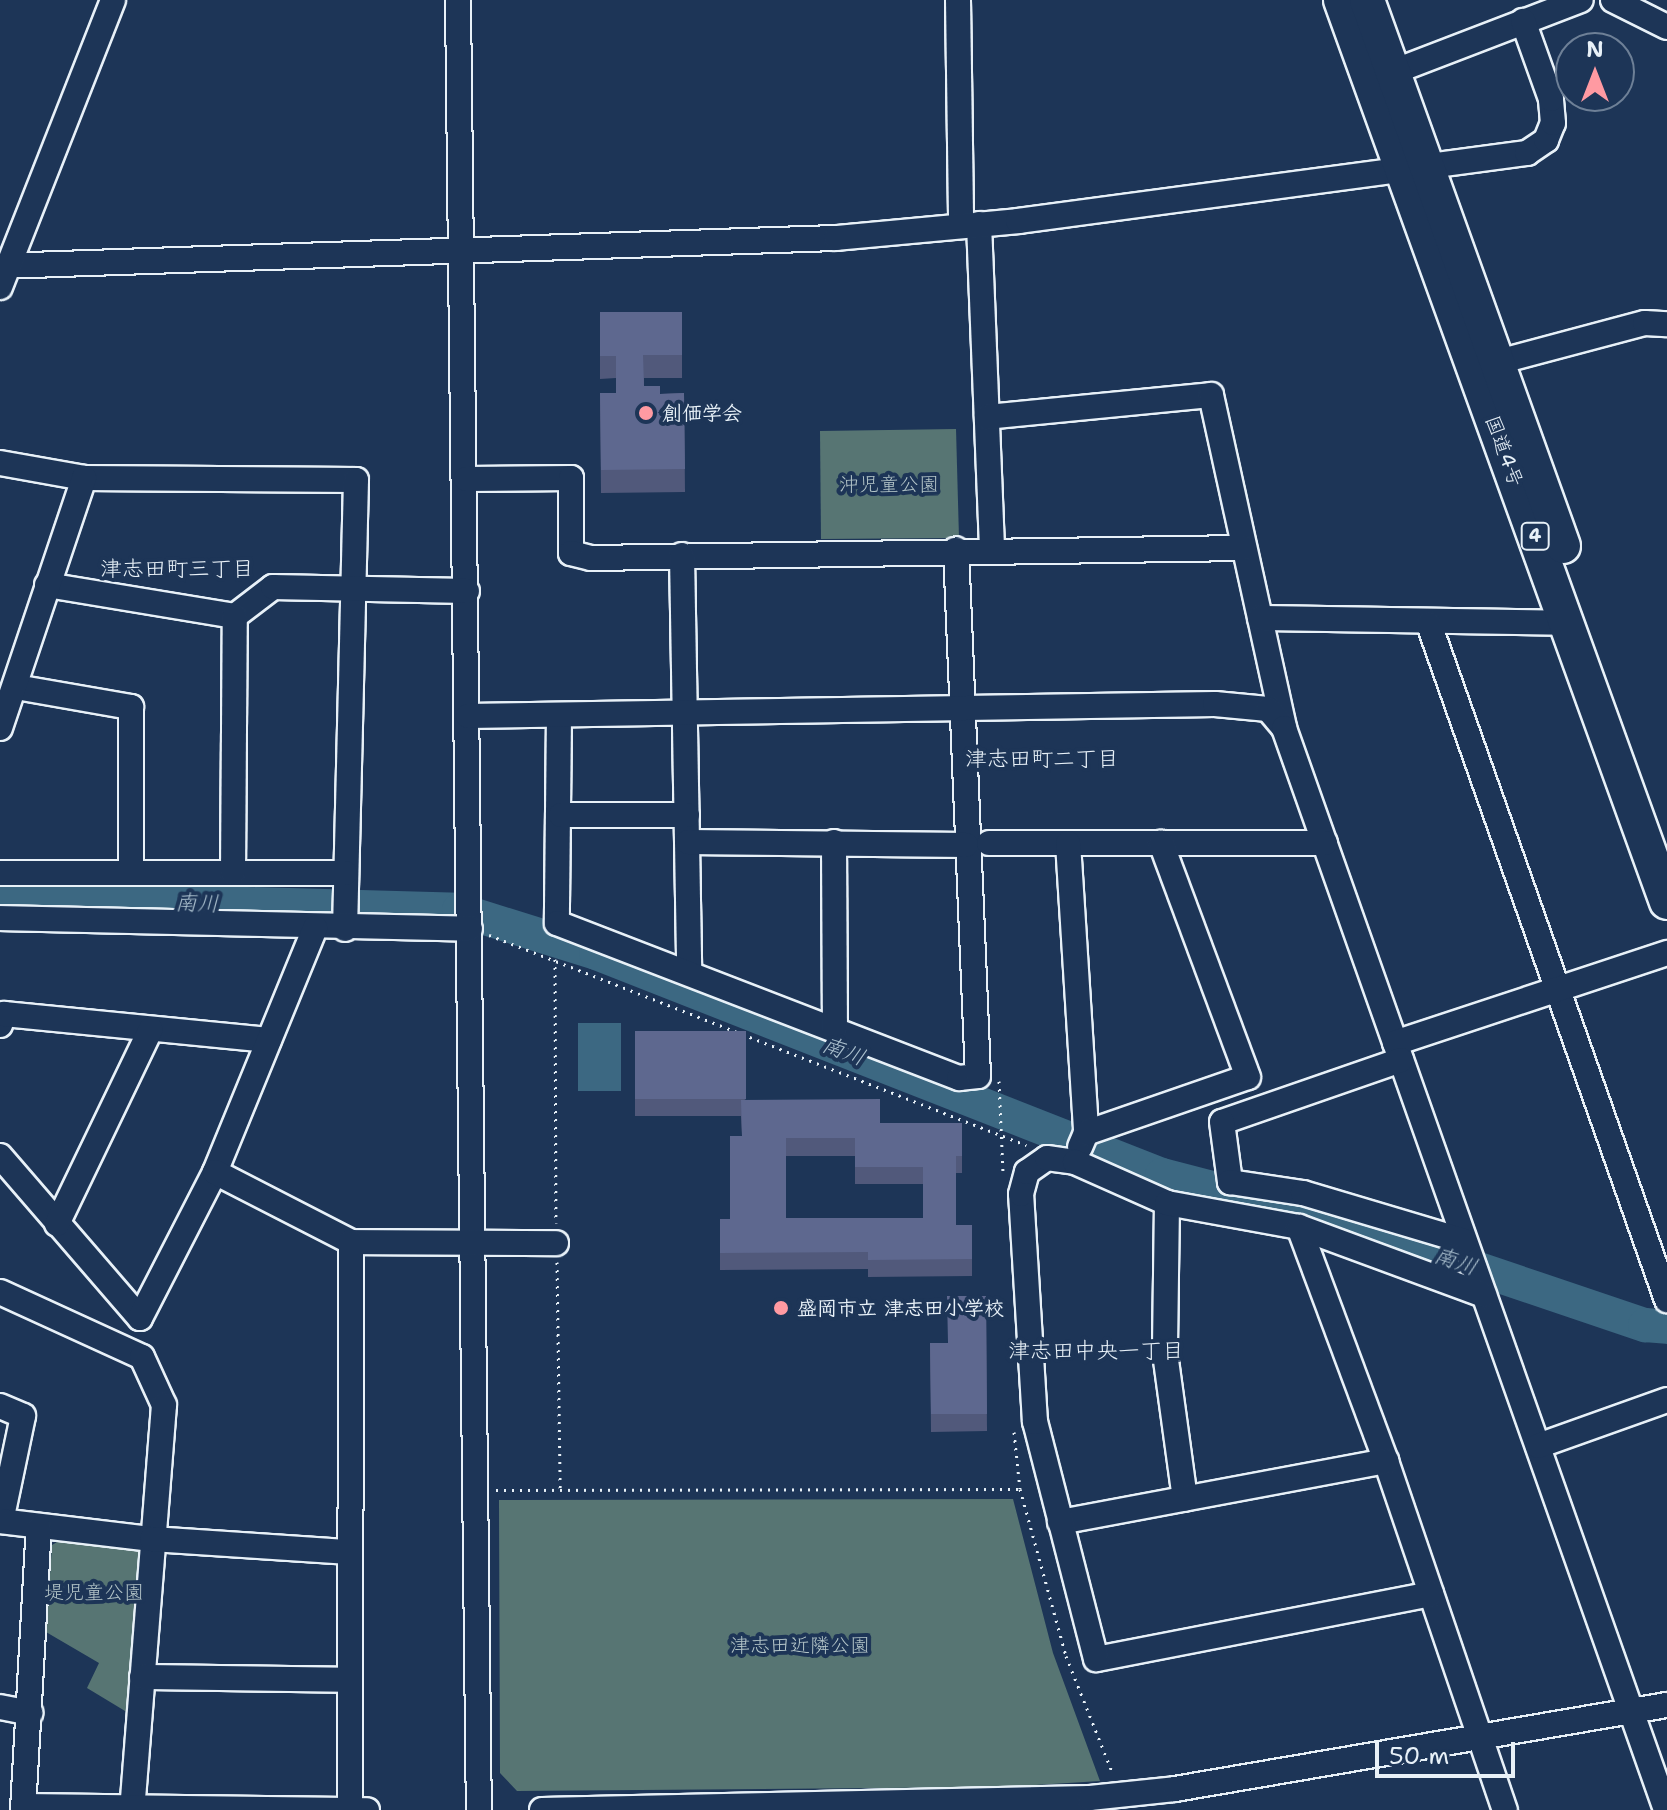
<!DOCTYPE html>
<html>
<head>
<meta charset="utf-8">
<style>
	body { margin:0 }
	#map { position:relative; width:1667px; height:1810px; overflow:hidden; background:#1d3557; font-family:"Shantell Sans","Klee One",sans-serif }
	div>[style] { position:absolute }
	.green>* { inset:0; background:#577573 }
	.water>* { inset:0; background:#3c6882 }
	.river>* { height:34px; margin:-17px; padding:0 17px; transform-origin:17px; border-radius:17px; background:#3c6882 }
	.path>* { height:3px; margin-top:-1.5px; transform-origin:0; background:repeating-linear-gradient(90deg,#e8f1f8 0 2px,transparent 0 8px) }
	.roads { filter:drop-shadow(2px 0 #e8f1f8) drop-shadow(-2px 0 #e8f1f8) drop-shadow(0 2px #e8f1f8) drop-shadow(0 -2px #e8f1f8) }
	.minor>* { height:24px; margin:-12px; padding:0 12px; transform-origin:12px; border-radius:12px; background:#1d3557 }
	.highway>* { height:34px; margin:-17px; padding:0 17px; transform-origin:17px; border-radius:17px; background:#1d3557 }
	.wall>* { inset:0; background:#51597b }
	.building>* { inset:0; background:#5e688f }
	.dots>* { width:22px; height:22px; translate:-50% -50%; box-sizing:border-box; border:4px solid #1d3557; border-radius:50% }
	span { translate:-50% -50%; white-space:nowrap; text-align:center; line-height:1.15; -webkit-text-stroke:8px #1d3557; paint-order:stroke }
	.shield-label span { padding:2px 6px; background:#1d3557; border:2px solid; border-radius:6px; -webkit-text-stroke-width:0 }
	.shield-label { font-size:18px; color:#e8f1f8; font-weight:700 }
	.poi-label { font-size:20px; color:#e8f1f8; font-weight:700 }
	.left { translate:0 -50%; text-align:left }
	.street-label { font-size:20px; color:#e8f1f8 }
	.park-label { font-size:20px; color:#b5c6c9 }
	.neighbourhood-label { font-size:22px; color:#e8f1f8 }
	.water-label { font-size:22px; color:#acc1cf; font-style:italic }
	.north { position:absolute; left:1555px; top:32px; width:80px; height:80px; box-sizing:border-box; background:#1d3557; border:2px solid #6e8097; border-radius:50%; rotate:0deg; font-size:22px; font-weight:700; line-height:32px; text-align:center; color:#e8f1f8 }
	.north::after { content:''; display:block; margin:auto; width:28px; height:36px; background:#ff9aa2; clip-path:polygon(50% 0,100% 100%,50% 72%,0 100%) }
	.scale { position:absolute; left:1375px; top:1742px; width:140px; height:36px; box-sizing:border-box; border:4px solid #e8f1f8; border-top:0; padding-left:10px; font-size:24px; line-height:28px; white-space:nowrap; color:#e8f1f8; -webkit-text-stroke:6px #1d3557; paint-order:stroke }
</style>
</head>
<body>
<div id="map">
	<div class="green">
		<i style="clip-path:polygon(956px 429px,959px 538px,821px 539px,820px 431px)"></i>
		<i style="clip-path:polygon(1013px 1499px,1053px 1653px,1100px 1781px,1006px 1787px,517px 1791px,500px 1773px,499px 1500px)"></i>
		<i style="clip-path:polygon(57px 1542px,138px 1547px,144px 1553px,130px 1714px,87px 1688px,99px 1663px,46px 1632px,52px 1545px)"></i>
	</div>
	<div class="water">
		<i style="clip-path:polygon(578px 1023px,621px 1023px,621px 1091px,578px 1091px)"></i>
	</div>
	<div class="river">
		<i style="left:0;top:897px;width:459px;rotate:1.6deg"></i>
		<i style="left:459px;top:910px;width:144px;rotate:17.4deg"></i>
		<i style="left:596px;top:953px;width:608px;rotate:21.42deg"></i>
		<i style="left:1162px;top:1175px;width:171px;rotate:14.5deg"></i>
		<i style="left:1328px;top:1218px;width:335px;rotate:18.7deg"></i>
		<i style="left:1645px;top:1325px;width:22px;rotate:5deg"></i>
	</div>
	<div class="path">
		<i style="left:489px;top:935px;width:577px;rotate:21.36deg"></i>
		<i style="left:555px;top:959px;width:264px;rotate:89.8deg"></i>
		<i style="left:999px;top:1081px;width:92px;rotate:87.5deg"></i>
		<i style="left:557px;top:1262px;width:229px;rotate:89.2deg"></i>
		<i style="left:1014px;top:1432px;width:57px;rotate:84deg"></i>
		<i style="left:496px;top:1490px;width:524px;rotate:-0.11deg"></i>
		<i style="left:1020px;top:1489px;width:173px;rotate:74.6deg"></i>
		<i style="left:1066px;top:1656px;width:127px;rotate:68.3deg"></i>
	</div>
	<div class="roads">
		<div class="minor">
			<i style="left:458px;top:0;width:1810px;rotate:89.34deg"></i>
			<i style="left:958px;top:0;width:226px;rotate:89.2deg"></i>
			<i style="left:1613px;top:0;width:60px;rotate:26.6deg"></i>
			<i style="left:1393px;top:72px;width:201px;rotate:-21deg"></i>
			<i style="left:979px;top:224px;width:325px;rotate:87.7deg"></i>
			<i style="left:0;top:266px;width:836px;rotate:-1.92deg"></i>
			<i style="left:836px;top:238px;width:183px;rotate:-5.3deg"></i>
			<i style="left:1018px;top:221px;width:514px;rotate:-7.61deg"></i>
			<i style="left:1527px;top:153px;width:23px;rotate:-34deg"></i>
			<i style="left:1546px;top:140px;width:18px;rotate:-68deg"></i>
			<i style="left:1553px;top:123px;width:24px;rotate:-95deg"></i>
			<i style="left:1551px;top:99px;width:83px;rotate:-109.7deg"></i>
			<i style="left:0;top:287px;width:308px;rotate:-68.5deg"></i>
			<i style="left:1498px;top:362px;width:152px;rotate:-14.9deg"></i>
			<i style="left:1645px;top:323px;width:22px;rotate:3deg"></i>
			<i style="left:987px;top:417px;width:225px;rotate:-5.6deg"></i>
			<i style="left:1211px;top:395px;width:339px;rotate:77.6deg"></i>
			<i style="left:0;top:463px;width:85px;rotate:10.1deg"></i>
			<i style="left:84px;top:478px;width:272px;rotate:0.4deg"></i>
			<i style="left:356px;top:480px;width:449px;rotate:91.4deg"></i>
			<i style="left:466px;top:479px;width:105px;rotate:-0.5deg"></i>
			<i style="left:571px;top:478px;width:75px;rotate:90deg"></i>
			<i style="left:571px;top:553px;width:21px;rotate:14deg"></i>
			<i style="left:591px;top:558px;width:653px;rotate:-0.88deg"></i>
			<i style="left:682px;top:555px;width:418px;rotate:89deg"></i>
			<i style="left:47px;top:585px;width:191px;rotate:9.4deg"></i>
			<i style="left:235px;top:616px;width:48px;rotate:-37.3deg"></i>
			<i style="left:273px;top:587px;width:194px;rotate:1.2deg"></i>
			<i style="left:1260px;top:618px;width:307px;rotate:0.9deg"></i>
			<i style="left:1429px;top:624px;width:717px;rotate:70.6deg"></i>
			<i style="left:16px;top:687px;width:117px;rotate:9.9deg"></i>
			<i style="left:131px;top:707px;width:166px;rotate:90deg"></i>
			<i style="left:559px;top:715px;width:208px;rotate:90.6deg"></i>
			<i style="left:557px;top:923px;width:431px;rotate:21.1deg"></i>
			<i style="left:959px;top:1078px;width:19px;rotate:-6deg"></i>
			<i style="left:978px;top:1076px;width:527px;rotate:-92.39deg"></i>
			<i style="left:468px;top:716px;width:747px;rotate:-0.92deg"></i>
			<i style="left:1215px;top:704px;width:53px;rotate:5.4deg"></i>
			<i style="left:1268px;top:709px;width:25px;rotate:50deg"></i>
			<i style="left:1284px;top:728px;width:1147px;rotate:70.55deg"></i>
			<i style="left:0;top:728px;width:264px;rotate:-71.4deg"></i>
			<i style="left:561px;top:815px;width:126px"></i>
			<i style="left:688px;top:842px;width:278px;rotate:0.6deg"></i>
			<i style="left:834px;top:842px;width:187px;rotate:89.7deg"></i>
			<i style="left:989px;top:843px;width:336px"></i>
			<i style="left:1068px;top:843px;width:291px;rotate:86.4deg"></i>
			<i style="left:1086px;top:1133px;width:15px;rotate:113deg"></i>
			<i style="left:0;top:873px;width:345px"></i>
			<i style="left:233px;top:873px;width:257px;rotate:-89.6deg"></i>
			<i style="left:0;top:918px;width:470px;rotate:1.3deg"></i>
			<i style="left:0;top:1025px;width:12px;rotate:-70deg"></i>
			<i style="left:4px;top:1014px;width:266px;rotate:5.6deg"></i>
			<i style="left:1395px;top:1043px;width:287px;rotate:-18.3deg"></i>
			<i style="left:1401px;top:1060px;width:189px;rotate:160.9deg"></i>
			<i style="left:1222px;top:1122px;width:61px;rotate:82.4deg"></i>
			<i style="left:1230px;top:1182px;width:74px;rotate:8.6deg"></i>
			<i style="left:1303px;top:1193px;width:168px;rotate:16.6deg"></i>
			<i style="left:1086px;top:1133px;width:171px;rotate:-19.1deg"></i>
			<i style="left:1248px;top:1077px;width:250px;rotate:-110.4deg"></i>
			<i style="left:0;top:1156px;width:214px;rotate:49.2deg"></i>
			<i style="left:140px;top:1318px;width:164px;rotate:-62.8deg"></i>
			<i style="left:215px;top:1172px;width:264px;rotate:-67.7deg"></i>
			<i style="left:215px;top:1172px;width:153px;rotate:27.2deg"></i>
			<i style="left:351px;top:1242px;width:205px;rotate:0.3deg"></i>
			<i style="left:1167px;top:1203px;width:150px;rotate:90.8deg"></i>
			<i style="left:1165px;top:1353px;width:147px;rotate:82.2deg"></i>
			<i style="left:57px;top:1224px;width:216px;rotate:-64.3deg"></i>
			<i style="left:1299px;top:1227px;width:250px;rotate:69.6deg"></i>
			<i style="left:1386px;top:1461px;width:369px;rotate:71.2deg"></i>
			<i style="left:0;top:1292px;width:156px;rotate:24.6deg"></i>
			<i style="left:142px;top:1357px;width:53px;rotate:65.4deg"></i>
			<i style="left:164px;top:1405px;width:406px;rotate:94.5deg"></i>
			<i style="left:0;top:1406px;width:25px;rotate:23deg"></i>
			<i style="left:23px;top:1416px;width:107px;rotate:101.8deg"></i>
			<i style="left:1538px;top:1446px;width:137px;rotate:-19.6deg"></i>
			<i style="left:0;top:1521px;width:153px;rotate:6.8deg"></i>
			<i style="left:152px;top:1539px;width:198px;rotate:3.8deg"></i>
			<i style="left:1060px;top:1522px;width:332px;rotate:-10.6deg"></i>
			<i style="left:1431px;top:1594px;width:341px;rotate:169deg"></i>
			<i style="left:1096px;top:1659px;width:245px;rotate:-104.4deg"></i>
			<i style="left:1035px;top:1422px;width:228px;rotate:-93.5deg"></i>
			<i style="left:1021px;top:1194px;width:23px;rotate:-75deg"></i>
			<i style="left:1027px;top:1172px;width:24px;rotate:-35deg"></i>
			<i style="left:1047px;top:1158px;width:28px;rotate:8deg"></i>
			<i style="left:1075px;top:1162px;width:101px;rotate:24deg"></i>
			<i style="left:1167px;top:1203px;width:134px;rotate:10.3deg"></i>
			<i style="left:1299px;top:1227px;width:197px;rotate:20.2deg"></i>
			<i style="left:142px;top:1677px;width:208px;rotate:0.8deg"></i>
			<i style="left:0;top:1707px;width:31px;rotate:11deg"></i>
			<i style="left:23px;top:1806px;width:344px;rotate:0.7deg"></i>
			<i style="left:23px;top:1810px;width:282px;rotate:-86.8deg"></i>
			<i style="left:350px;top:1810px;width:568px;rotate:-89.9deg"></i>
			<i style="left:542px;top:1810px;width:548px;rotate:-1.25deg"></i>
			<i style="left:1090px;top:1798px;width:85px;rotate:-6deg"></i>
			<i style="left:1175px;top:1789px;width:499px;rotate:-9.7deg"></i>
		</div>
		<div class="highway">
			<i style="left:1341px;top:0;width:959px;rotate:70.13deg"></i>
			<i style="left:1367px;top:0;width:580px;rotate:70.25deg"></i>
		</div>
	</div>
	<div class="wall">
		<i style="clip-path:polygon(600px 312px,682px 312px,682px 378px,644px 378px,644px 386px,660px 394px,684px 393px,685px 492px,601px 493px,600px 393px,616px 393px,616px 378px,600px 379px)"></i>
		<i style="clip-path:polygon(evenodd,635px 1031px,746px 1100px,880px 1123px,962px 1123px,962px 1173px,956px 1173px,956px 1225px,972px 1225px,972px 1276px,868px 1277px,868px 1269px,720px 1270px,720px 1219px,730px 1219px,742px 1136px,741px 1116px,635px 1116px,635px 1031px,786px 1156px,855px 1156px,855px 1184px,923px 1184px,923px 1218px,786px 1218px,786px 1156px)"></i>
		<i style="clip-path:polygon(986px 1296px,987px 1431px,931px 1432px,930px 1343px,948px 1343px)"></i>
	</div>
	<div class="building">
		<i style="clip-path:polygon(600px 312px,682px 312px,682px 355px,643px 355px,644px 386px,660px 386px,660px 394px,684px 393px,685px 469px,601px 470px,600px 393px,616px 393px,616px 356px,600px 356px)"></i>
		<i style="clip-path:polygon(635px 1031px,746px 1031px,746px 1099px,635px 1099px)"></i>
		<i style="clip-path:polygon(evenodd,880px 1099px,880px 1123px,962px 1123px,962px 1156px,956px 1156px,956px 1225px,972px 1225px,972px 1259px,868px 1260px,868px 1252px,720px 1253px,720px 1219px,730px 1219px,730px 1136px,742px 1136px,741px 1100px,880px 1099px,786px 1138px,855px 1138px,855px 1167px,923px 1167px,923px 1218px,786px 1218px,786px 1138px)"></i>
		<i style="clip-path:polygon(947px 1296px,986px 1296px,987px 1414px,931px 1414px,930px 1343px,948px 1343px)"></i>
	</div>
	<div class="dots">
		<i style="left:646px;top:413px;background:#ff9aa2"></i>
		<i style="left:781px;top:1308px;background:#ff9aa2"></i>
	</div>
	<div class="shield-label">
		<span style="left:1535px;top:536px">4</span>
	</div>
	<div class="poi-label">
		<span class="left" style="left:662px;top:413px">創価学会</span>
		<span class="left" style="left:797px;top:1308px">盛岡市立 津志田小学校</span>
	</div>
	<div class="street-label">
		<span style="left:1504px;top:451px;rotate:70deg">国道4号</span>
	</div>
	<div class="park-label">
		<span style="left:889px;top:484px">沖児童公園</span>
		<span style="left:94px;top:1592px">堤児童公園</span>
		<span style="left:800px;top:1645px">津志田近隣公園</span>
	</div>
	<div class="neighbourhood-label">
		<span style="left:177px;top:569px">津志田町三丁目</span>
		<span style="left:1042px;top:759px">津志田町二丁目</span>
		<span style="left:1096px;top:1351px">津志田中央一丁目</span>
	</div>
	<div class="water-label">
		<span style="left:197px;top:903px;rotate:2deg">南川</span>
		<span style="left:844px;top:1051px;rotate:21deg">南川</span>
		<span style="left:1456px;top:1261px;rotate:19deg">南川</span>
	</div>
	<div class="north">N</div>
	<div class="scale">50 m</div>
</div>
</body>
</html>
